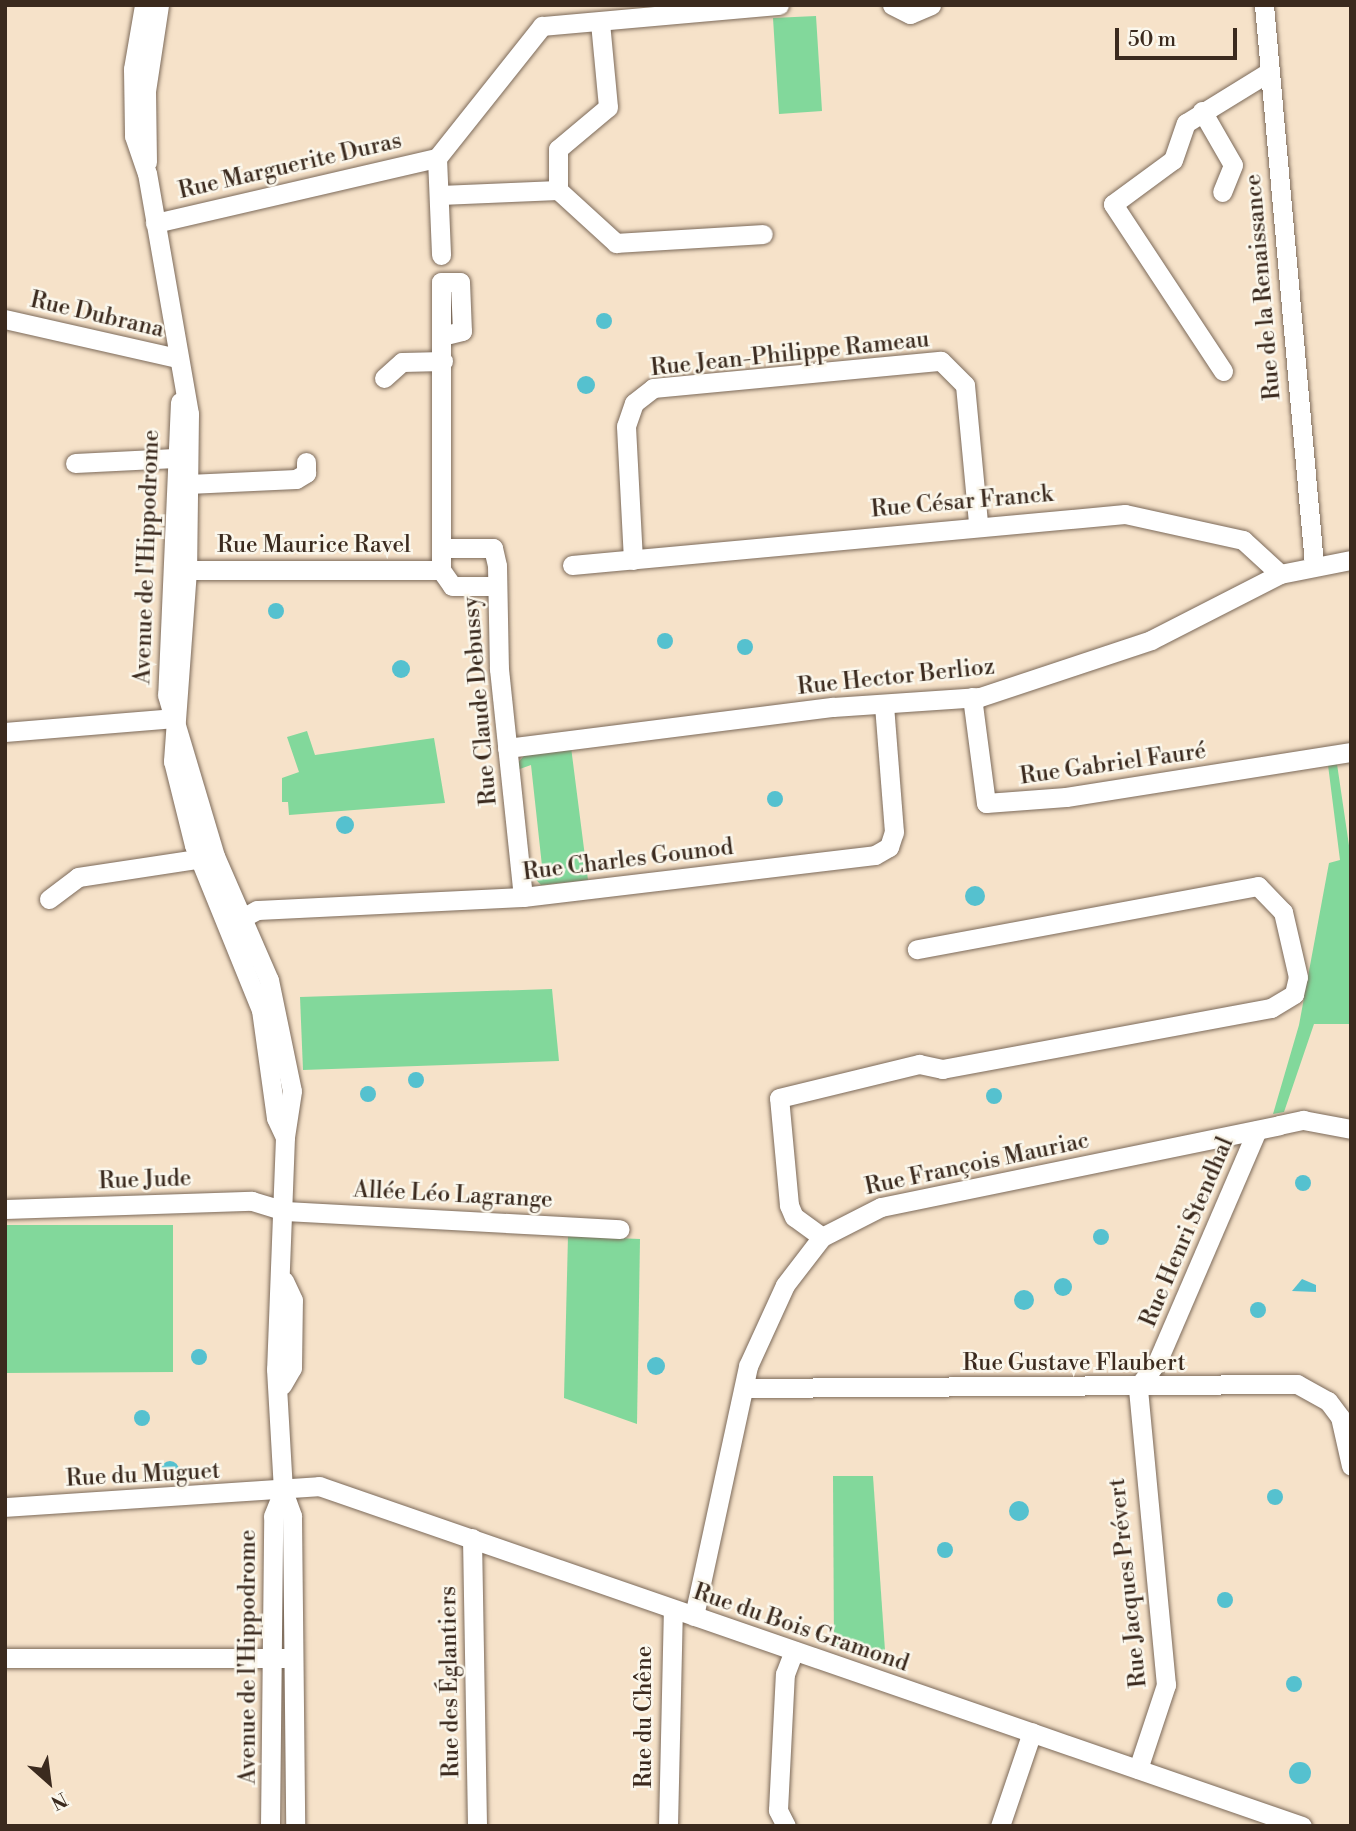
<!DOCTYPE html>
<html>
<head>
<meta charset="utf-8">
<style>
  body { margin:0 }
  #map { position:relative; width:1356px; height:1831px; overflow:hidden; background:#f6e2c9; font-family:"Libre Bodoni",serif }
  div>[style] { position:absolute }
  .green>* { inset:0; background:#82d89b }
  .water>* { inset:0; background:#55c1cf }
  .round { border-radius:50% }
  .roads { filter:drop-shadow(0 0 2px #7c6a5a) drop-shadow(0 0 2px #7c6a5a) }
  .minor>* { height:19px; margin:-9.5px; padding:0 9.5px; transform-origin:9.5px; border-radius:9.5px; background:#fff }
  span { translate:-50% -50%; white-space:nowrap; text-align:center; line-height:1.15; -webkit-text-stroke:5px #fbf7ec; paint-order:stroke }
  .street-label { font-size:23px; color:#3b2a1e }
  .frame { position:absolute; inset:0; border:7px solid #3b2a1e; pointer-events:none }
  .north { position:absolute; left:14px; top:1747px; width:70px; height:70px; -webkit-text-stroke:5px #fbf7ec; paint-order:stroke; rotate:152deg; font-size:19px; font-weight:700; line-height:28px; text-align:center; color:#3b2a1e }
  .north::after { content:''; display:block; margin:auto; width:24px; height:32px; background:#3b2a1e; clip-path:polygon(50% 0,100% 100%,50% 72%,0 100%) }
  .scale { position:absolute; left:1115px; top:28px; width:122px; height:32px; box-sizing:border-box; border:4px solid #3b2a1e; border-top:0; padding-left:9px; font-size:21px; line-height:24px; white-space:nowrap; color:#3b2a1e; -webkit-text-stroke:5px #fbf7ec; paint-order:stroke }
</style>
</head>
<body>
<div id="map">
  <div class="green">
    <div style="clip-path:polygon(816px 16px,822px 111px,779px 114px,773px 18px)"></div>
    <div style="clip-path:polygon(307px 731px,315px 755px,434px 738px,445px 803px,289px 815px,288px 802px,282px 802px,282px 778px,299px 772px,287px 737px)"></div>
    <div style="clip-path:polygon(571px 747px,588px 880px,541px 885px,528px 871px,542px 866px,531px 765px,517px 770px,517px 764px,528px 751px)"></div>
    <div style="clip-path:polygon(1337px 764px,1351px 859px,1351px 1024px,1314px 1024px,1284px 1112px,1273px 1114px,1299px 1025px,1329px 863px,1340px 860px,1328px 765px)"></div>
    <div style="clip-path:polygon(552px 989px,559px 1061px,303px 1070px,300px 997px)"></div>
    <div style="clip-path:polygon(5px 1225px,173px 1225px,173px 1372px,5px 1373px)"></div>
    <div style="clip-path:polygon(568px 1236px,640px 1239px,637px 1424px,564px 1398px)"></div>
    <div style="clip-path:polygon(833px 1476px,873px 1476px,886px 1665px,834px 1648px)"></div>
  </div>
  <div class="water">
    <div class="round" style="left:596px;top:313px;width:16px;height:16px"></div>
    <div class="round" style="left:577px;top:376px;width:18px;height:18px"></div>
    <div class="round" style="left:268px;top:603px;width:16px;height:16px"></div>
    <div class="round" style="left:657px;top:633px;width:16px;height:16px"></div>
    <div class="round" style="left:737px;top:639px;width:16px;height:16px"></div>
    <div class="round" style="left:392px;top:660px;width:18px;height:18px"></div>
    <div class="round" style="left:767px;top:791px;width:16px;height:16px"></div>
    <div class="round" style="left:336px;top:816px;width:18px;height:18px"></div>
    <div class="round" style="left:965px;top:886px;width:20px;height:20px"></div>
    <div class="round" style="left:408px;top:1072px;width:16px;height:16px"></div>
    <div class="round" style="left:360px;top:1086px;width:16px;height:16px"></div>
    <div class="round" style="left:986px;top:1088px;width:16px;height:16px"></div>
    <div class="round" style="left:1295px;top:1175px;width:16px;height:16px"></div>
    <div class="round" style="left:1093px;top:1229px;width:16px;height:16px"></div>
    <div class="round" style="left:1054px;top:1278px;width:18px;height:18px"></div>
    <div style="clip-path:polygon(1302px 1279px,1316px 1285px,1316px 1292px,1292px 1291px)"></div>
    <div class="round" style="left:1014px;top:1290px;width:20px;height:20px"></div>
    <div class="round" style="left:1250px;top:1302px;width:16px;height:16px"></div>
    <div class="round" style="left:191px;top:1349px;width:16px;height:16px"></div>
    <div class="round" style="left:647px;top:1357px;width:18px;height:18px"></div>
    <div class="round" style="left:134px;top:1410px;width:16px;height:16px"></div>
    <div class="round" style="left:161px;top:1461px;width:18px;height:18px"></div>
    <div class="round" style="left:1267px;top:1489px;width:16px;height:16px"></div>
    <div class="round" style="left:1009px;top:1501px;width:20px;height:20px"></div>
    <div class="round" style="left:937px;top:1542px;width:16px;height:16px"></div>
    <div class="round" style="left:1217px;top:1592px;width:16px;height:16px"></div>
    <div class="round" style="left:1286px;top:1676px;width:16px;height:16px"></div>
    <div class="round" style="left:1289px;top:1762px;width:22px;height:22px"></div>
  </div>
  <div class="roads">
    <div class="minor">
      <div style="left:144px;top:5px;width:65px;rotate:99.8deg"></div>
      <div style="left:133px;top:69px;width:67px;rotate:89.1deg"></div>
      <div style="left:134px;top:136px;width:39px;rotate:71deg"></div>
      <div style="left:147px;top:173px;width:245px;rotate:80.1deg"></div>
      <div style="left:189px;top:414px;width:156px;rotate:90.7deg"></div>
      <div style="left:187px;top:570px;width:192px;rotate:94.2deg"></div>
      <div style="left:173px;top:761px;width:87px;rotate:76deg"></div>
      <div style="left:194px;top:845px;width:178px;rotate:67.9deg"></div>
      <div style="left:261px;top:1010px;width:109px;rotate:82.1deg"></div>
      <div style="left:276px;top:1118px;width:21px;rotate:65deg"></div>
      <div style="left:285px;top:1137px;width:232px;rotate:92.2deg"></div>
      <div style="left:276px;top:1369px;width:122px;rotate:86.7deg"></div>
      <div style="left:283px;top:1491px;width:27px;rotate:70deg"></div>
      <div style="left:292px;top:1516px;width:310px;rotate:89.4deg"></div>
      <div style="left:892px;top:5px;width:20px;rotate:27deg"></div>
      <div style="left:910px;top:14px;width:23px;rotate:-23deg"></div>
      <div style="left:1264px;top:5px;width:561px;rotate:84.89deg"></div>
      <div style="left:1202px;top:111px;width:62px;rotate:60.1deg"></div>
      <div style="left:1233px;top:165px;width:29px;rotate:112deg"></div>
      <div style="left:437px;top:158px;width:169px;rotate:-51.5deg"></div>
      <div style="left:542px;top:26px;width:238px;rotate:-5.1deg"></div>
      <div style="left:437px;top:158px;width:97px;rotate:87.6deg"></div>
      <div style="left:147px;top:162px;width:71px;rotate:-90.8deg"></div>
      <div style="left:146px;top:91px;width:87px;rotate:-81.4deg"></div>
      <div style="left:558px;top:190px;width:41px;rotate:-90deg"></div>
      <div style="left:558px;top:149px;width:65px;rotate:-40deg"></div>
      <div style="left:608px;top:107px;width:85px;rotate:-95.4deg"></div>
      <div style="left:440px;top:195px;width:118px;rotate:-2.4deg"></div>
      <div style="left:558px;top:190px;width:79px;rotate:42.4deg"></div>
      <div style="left:616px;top:243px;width:147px;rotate:-3.5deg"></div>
      <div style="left:155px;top:223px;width:289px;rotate:-13deg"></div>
      <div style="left:5px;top:319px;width:176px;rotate:12.8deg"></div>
      <div style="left:1223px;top:371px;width:200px;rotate:-123.4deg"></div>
      <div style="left:1113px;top:204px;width:74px;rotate:-36.3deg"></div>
      <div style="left:1173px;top:160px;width:39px;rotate:-71deg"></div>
      <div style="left:1186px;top:123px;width:97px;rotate:-31.6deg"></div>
      <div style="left:384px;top:378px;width:24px;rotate:-42deg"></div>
      <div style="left:402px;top:362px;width:41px;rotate:-1.4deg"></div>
      <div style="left:180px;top:402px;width:293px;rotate:92.5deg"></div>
      <div style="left:167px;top:695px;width:168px;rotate:73.4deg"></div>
      <div style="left:215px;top:856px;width:135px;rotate:66.5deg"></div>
      <div style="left:269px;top:980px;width:113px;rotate:78.3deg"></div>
      <div style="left:292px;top:1091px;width:47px;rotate:98.7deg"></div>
      <div style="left:75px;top:463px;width:100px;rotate:-2.9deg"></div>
      <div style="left:188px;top:484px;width:108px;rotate:-2.7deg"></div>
      <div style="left:296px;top:479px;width:12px;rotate:-31deg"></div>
      <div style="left:306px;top:473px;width:11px;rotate:-90deg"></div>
      <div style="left:446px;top:548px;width:47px"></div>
      <div style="left:493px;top:548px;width:18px;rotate:77deg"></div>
      <div style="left:497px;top:566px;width:103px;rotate:88.9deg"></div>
      <div style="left:499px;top:669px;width:229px;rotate:84deg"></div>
      <div style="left:633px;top:560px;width:134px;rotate:-93deg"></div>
      <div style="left:626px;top:426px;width:24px;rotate:-71deg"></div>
      <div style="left:634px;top:403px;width:24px;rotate:-38deg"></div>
      <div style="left:653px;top:388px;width:289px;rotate:-5.4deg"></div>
      <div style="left:941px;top:361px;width:34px;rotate:45deg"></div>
      <div style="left:965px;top:385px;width:139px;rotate:84.6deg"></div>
      <div style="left:572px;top:565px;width:555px;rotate:-5.27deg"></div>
      <div style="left:1125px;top:514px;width:121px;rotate:12.4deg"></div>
      <div style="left:1243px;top:540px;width:50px;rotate:42.6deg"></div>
      <div style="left:187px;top:570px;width:254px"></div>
      <div style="left:441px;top:570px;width:288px;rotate:-90deg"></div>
      <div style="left:441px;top:282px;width:19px"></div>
      <div style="left:460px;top:282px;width:49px;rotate:87.7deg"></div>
      <div style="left:462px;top:331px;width:21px;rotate:166deg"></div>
      <div style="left:441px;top:570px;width:19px;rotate:55deg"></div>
      <div style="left:452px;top:586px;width:43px"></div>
      <div style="left:972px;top:697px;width:107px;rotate:82.5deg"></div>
      <div style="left:986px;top:803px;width:80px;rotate:-4.3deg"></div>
      <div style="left:1066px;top:797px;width:289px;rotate:-9deg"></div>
      <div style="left:5px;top:732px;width:170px;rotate:-4.7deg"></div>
      <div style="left:507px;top:748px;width:329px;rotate:-7.2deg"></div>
      <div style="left:833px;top:707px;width:147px;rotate:-3.9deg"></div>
      <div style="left:980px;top:697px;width:180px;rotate:-18.4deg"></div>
      <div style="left:1151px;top:640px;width:145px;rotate:-27.1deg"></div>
      <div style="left:1280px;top:574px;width:72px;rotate:-11.2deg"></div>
      <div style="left:49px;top:899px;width:36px;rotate:-37deg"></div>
      <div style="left:78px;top:877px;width:134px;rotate:-8.6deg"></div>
      <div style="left:229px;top:925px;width:32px;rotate:-28deg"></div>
      <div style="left:257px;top:910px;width:266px;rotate:-2.8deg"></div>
      <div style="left:523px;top:897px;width:354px;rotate:-6.8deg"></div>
      <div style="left:875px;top:855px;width:16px;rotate:-30deg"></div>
      <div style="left:889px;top:847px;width:16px;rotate:-72deg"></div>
      <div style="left:894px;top:832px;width:128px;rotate:-94.5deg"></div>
      <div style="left:5px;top:1209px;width:247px;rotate:-1.9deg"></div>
      <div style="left:252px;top:1201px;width:34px;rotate:17deg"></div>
      <div style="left:285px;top:1211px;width:335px;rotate:3.1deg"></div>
      <div style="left:822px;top:1237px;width:34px;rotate:-144deg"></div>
      <div style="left:794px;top:1217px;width:13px;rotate:-113deg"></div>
      <div style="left:789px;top:1205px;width:107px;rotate:-95.3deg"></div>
      <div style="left:779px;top:1098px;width:144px;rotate:-13.7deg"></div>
      <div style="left:919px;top:1064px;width:24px;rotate:12deg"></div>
      <div style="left:942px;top:1069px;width:335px;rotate:-10.5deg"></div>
      <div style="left:1271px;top:1008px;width:27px;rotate:-31deg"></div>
      <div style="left:1294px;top:994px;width:17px;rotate:-77deg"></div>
      <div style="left:1298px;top:977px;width:67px;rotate:-103deg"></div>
      <div style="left:1283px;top:912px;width:36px;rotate:-134deg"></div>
      <div style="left:1258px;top:886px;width:347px;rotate:169.5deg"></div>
      <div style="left:282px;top:1385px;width:20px;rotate:-60deg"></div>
      <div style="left:292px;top:1368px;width:68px;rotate:-89.2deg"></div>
      <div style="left:293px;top:1300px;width:21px;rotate:-115deg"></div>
      <div style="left:745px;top:1388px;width:552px;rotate:-0.42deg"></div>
      <div style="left:1297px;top:1384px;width:35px;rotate:29deg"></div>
      <div style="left:1328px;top:1401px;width:20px;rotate:53deg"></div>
      <div style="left:1340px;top:1417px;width:50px;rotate:77.3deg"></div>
      <div style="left:5px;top:1507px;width:315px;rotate:-3.8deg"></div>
      <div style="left:319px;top:1486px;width:1040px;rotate:19.08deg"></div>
      <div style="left:472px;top:1538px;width:288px;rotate:89deg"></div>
      <div style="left:694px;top:1616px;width:256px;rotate:-77.8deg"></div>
      <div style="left:748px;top:1366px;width:89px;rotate:-65.4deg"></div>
      <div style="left:785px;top:1285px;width:61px;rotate:-52.4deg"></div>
      <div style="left:822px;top:1237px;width:66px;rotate:-27deg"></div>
      <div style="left:881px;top:1207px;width:406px;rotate:-11.6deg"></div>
      <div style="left:1279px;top:1125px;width:25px;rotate:-12deg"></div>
      <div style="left:1303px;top:1120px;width:49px;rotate:10.6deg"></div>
      <div style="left:5px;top:1658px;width:279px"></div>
      <div style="left:1138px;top:1769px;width:89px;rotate:-71.6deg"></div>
      <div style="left:1166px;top:1685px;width:299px;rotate:-95.4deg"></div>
      <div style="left:1138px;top:1387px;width:34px;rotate:-53deg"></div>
      <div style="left:1158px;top:1360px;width:250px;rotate:-66.7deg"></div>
      <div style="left:270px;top:1826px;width:310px;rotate:-89.4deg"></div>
      <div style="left:273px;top:1516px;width:27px;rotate:-68deg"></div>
      <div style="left:668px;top:1826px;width:216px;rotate:-88.7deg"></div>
      <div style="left:786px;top:1826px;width:18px;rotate:-117deg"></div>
      <div style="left:778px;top:1810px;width:136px;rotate:-87.1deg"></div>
      <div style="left:785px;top:1674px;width:25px;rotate:-69deg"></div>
      <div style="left:1000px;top:1826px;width:99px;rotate:-71.2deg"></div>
    </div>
  </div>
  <div class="street-label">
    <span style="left:290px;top:166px;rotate:-13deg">Rue Marguerite Duras</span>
    <span style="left:1263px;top:287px;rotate:-95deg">Rue de la Renaissance</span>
    <span style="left:97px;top:315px;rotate:13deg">Rue Dubrana</span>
    <span style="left:790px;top:354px;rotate:-6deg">Rue Jean-Philippe Rameau</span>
    <span style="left:962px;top:502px;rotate:-5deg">Rue César Franck</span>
    <span style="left:314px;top:545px">Rue Maurice Ravel</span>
    <span style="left:147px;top:557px;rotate:-88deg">Avenue de l'Hippodrome</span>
    <span style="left:896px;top:677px;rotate:-6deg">Rue Hector Berlioz</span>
    <span style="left:480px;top:701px;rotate:-95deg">Rue Claude Debussy</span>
    <span style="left:1113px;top:764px;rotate:-8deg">Rue Gabriel Fauré</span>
    <span style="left:628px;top:860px;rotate:-7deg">Rue Charles Gounod</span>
    <span style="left:977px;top:1164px;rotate:-12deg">Rue François Mauriac</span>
    <span style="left:145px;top:1180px;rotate:-2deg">Rue Jude</span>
    <span style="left:453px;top:1195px;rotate:3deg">Allée Léo Lagrange</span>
    <span style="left:1187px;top:1232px;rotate:-67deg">Rue Henri Stendhal</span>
    <span style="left:1074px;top:1363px">Rue Gustave Flaubert</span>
    <span style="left:143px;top:1475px;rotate:-3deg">Rue du Muguet</span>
    <span style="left:1128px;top:1583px;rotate:-96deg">Rue Jacques Prévert</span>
    <span style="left:801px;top:1628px;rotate:19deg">Rue du Bois Gramond</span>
    <span style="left:248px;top:1657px;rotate:-90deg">Avenue de l'Hippodrome</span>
    <span style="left:450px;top:1682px;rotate:-91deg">Rue des Églantiers</span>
    <span style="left:644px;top:1717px;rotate:-90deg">Rue du Chêne</span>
  </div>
  <div class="frame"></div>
  <div class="north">N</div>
  <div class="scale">50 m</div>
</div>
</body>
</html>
